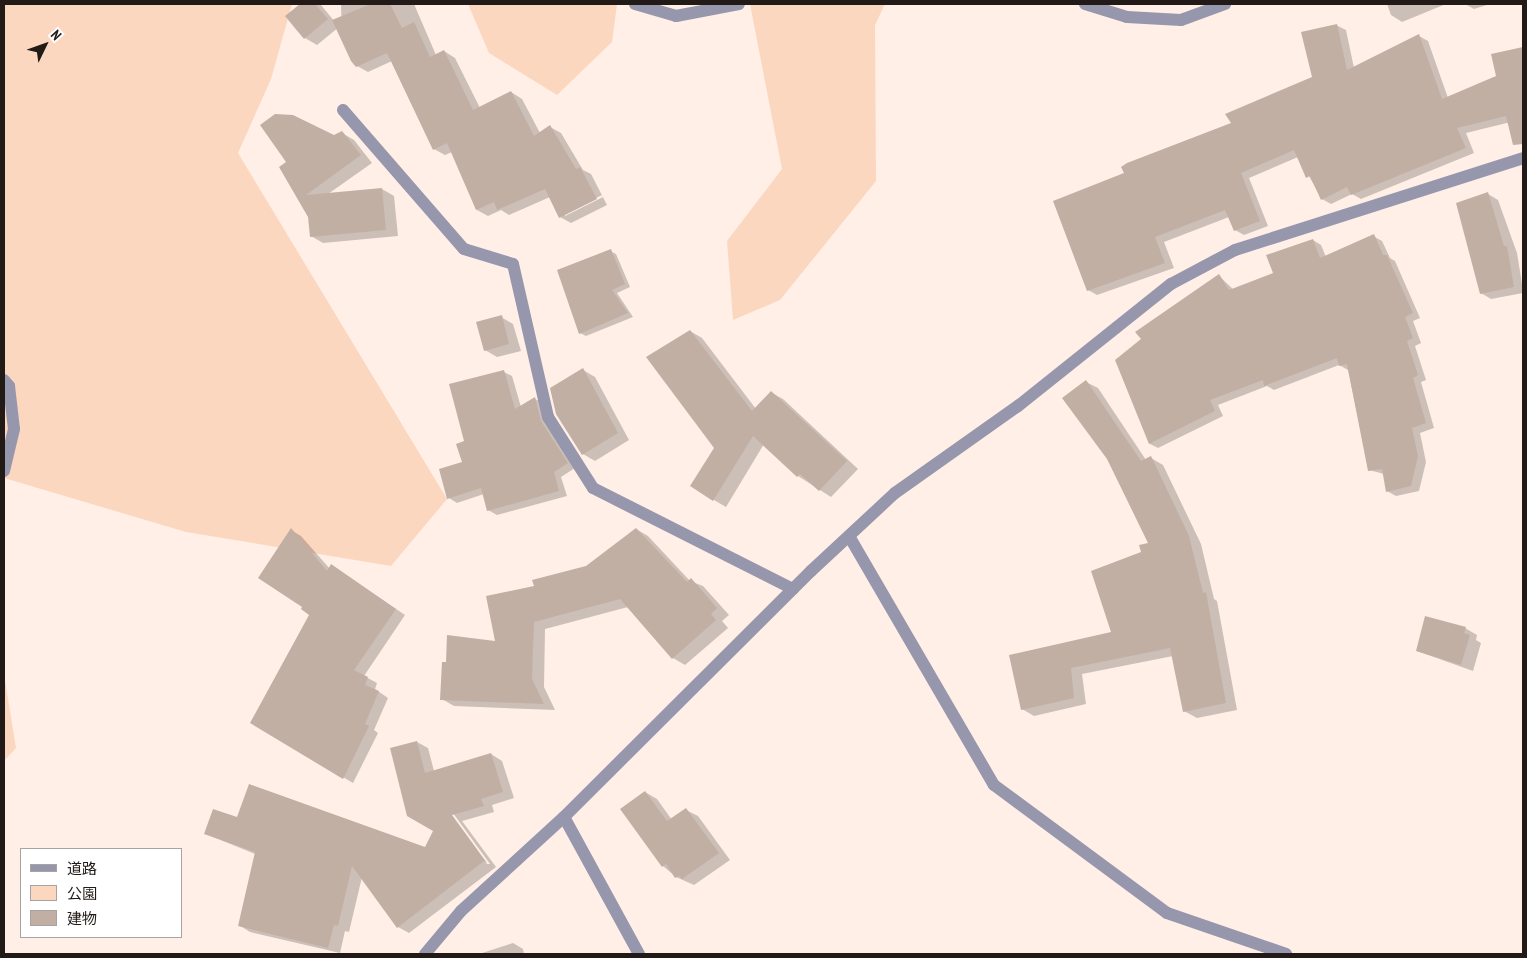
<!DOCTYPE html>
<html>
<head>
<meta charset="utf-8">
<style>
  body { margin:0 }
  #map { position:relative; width:1527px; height:958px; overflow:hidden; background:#ffefe6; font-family:"PT Sans Narrow","Noto Sans JP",sans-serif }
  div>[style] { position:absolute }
  .green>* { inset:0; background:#fcd7c0 }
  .shadow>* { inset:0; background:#0003 }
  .building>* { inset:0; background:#c1afa4 }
  .minor>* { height:12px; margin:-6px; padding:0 6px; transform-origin:6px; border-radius:6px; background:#9697ad }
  span { translate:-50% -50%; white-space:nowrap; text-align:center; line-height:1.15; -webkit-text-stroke:4px #fff; paint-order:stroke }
  .frame { position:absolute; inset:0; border:5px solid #211a16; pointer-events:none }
  .legend { position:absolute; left:20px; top:848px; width:162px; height:90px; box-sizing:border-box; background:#fff; border:1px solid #a6a3a2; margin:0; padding:6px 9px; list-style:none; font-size:15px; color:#211a16 }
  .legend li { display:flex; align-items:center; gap:10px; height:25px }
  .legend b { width:25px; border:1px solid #a6a3a2 }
  .north { position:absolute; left:20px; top:20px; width:50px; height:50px; -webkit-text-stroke:4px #fff; paint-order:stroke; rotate:48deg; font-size:14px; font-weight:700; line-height:20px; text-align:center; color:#211a16 }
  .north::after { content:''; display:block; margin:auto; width:18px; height:22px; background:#211a16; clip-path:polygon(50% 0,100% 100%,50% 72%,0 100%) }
</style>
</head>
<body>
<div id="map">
  <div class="green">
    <div style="clip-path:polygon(4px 4px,292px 4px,271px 79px,238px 153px,447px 499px,391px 566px,186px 532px,4px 478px)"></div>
    <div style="clip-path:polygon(468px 4px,617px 4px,612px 42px,557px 95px,489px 53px)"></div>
    <div style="clip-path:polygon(750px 4px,885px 4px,875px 25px,876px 181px,780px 300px,733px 320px,727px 241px,782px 169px)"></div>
    <div style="clip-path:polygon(4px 674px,16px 748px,4px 761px)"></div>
  </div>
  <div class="shadow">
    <div style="clip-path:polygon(302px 4px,321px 5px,339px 27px,317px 45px,305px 38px,287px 16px)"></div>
    <div style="clip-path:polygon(evenodd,341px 4px,414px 4px,436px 55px,444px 51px,455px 58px,480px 108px,511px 92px,522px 99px,540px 133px,550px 127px,561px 133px,583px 170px,591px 174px,607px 205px,571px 223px,560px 217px,550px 197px,509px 215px,501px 210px,488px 216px,477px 210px,452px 152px,445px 155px,434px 149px,392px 61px,368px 72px,357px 66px,342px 38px,341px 4px,602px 195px,603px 197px,565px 216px,565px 214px,602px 195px)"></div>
    <div style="clip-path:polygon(1387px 4px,1446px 4px,1402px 22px,1391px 15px)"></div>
    <div style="clip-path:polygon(1465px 4px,1490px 4px,1474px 9px)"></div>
    <div style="clip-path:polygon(1336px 25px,1346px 30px,1354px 68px,1419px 36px,1428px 41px,1448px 98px,1498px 77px,1492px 55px,1523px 48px,1523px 119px,1466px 133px,1474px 153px,1361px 199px,1352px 194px,1331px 204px,1322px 199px,1298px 157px,1249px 178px,1268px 226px,1244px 235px,1235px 230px,1229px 217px,1164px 242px,1174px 268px,1097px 295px,1088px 290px,1125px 174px,1233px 123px,1313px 78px)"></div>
    <div style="clip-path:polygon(342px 133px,354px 140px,372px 163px,328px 194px,382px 189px,394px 196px,398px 236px,323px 243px,311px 236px,309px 217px,281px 168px)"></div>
    <div style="clip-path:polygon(1488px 194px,1498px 200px,1517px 253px,1523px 290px,1523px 293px,1491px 299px,1481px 293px)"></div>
    <div style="clip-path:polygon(1373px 236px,1382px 241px,1390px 258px,1395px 261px,1420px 318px,1413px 321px,1421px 343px,1415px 346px,1426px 380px,1421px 382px,1434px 428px,1420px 433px,1426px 462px,1419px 491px,1396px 496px,1387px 491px,1384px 474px,1369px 470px,1348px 370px,1339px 365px,1274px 390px,1267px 386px,1218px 405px,1223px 416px,1158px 448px,1150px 444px,1116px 360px,1219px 276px,1234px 290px,1275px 274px,1313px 240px,1321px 245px,1326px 257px)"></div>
    <div style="clip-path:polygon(610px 251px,616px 254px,630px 287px,617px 293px,633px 317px,586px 336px,580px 333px)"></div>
    <div style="clip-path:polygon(501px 317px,513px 324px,521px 351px,497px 357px,485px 350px)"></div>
    <div style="clip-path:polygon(690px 331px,702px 338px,756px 409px,772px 393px,783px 399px,858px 469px,831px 497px,798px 476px,764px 444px,726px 507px,714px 500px,715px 448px)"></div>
    <div style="clip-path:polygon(583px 370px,595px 377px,629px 440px,595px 461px,583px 454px)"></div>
    <div style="clip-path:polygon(504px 372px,512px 376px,521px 407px,535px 399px,543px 403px,575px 468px,561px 477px,567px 496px,497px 515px,488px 510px,484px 494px,457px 503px,449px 498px,463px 462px,465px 442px)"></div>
    <div style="clip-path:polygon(1086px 382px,1098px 388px,1146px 460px,1151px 458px,1163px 465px,1201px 544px,1214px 599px,1217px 601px,1237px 710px,1197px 718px,1184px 711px,1173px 656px,1082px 674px,1086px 704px,1034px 716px,1022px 709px,1112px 633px,1142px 553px,1149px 544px)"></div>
    <div style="clip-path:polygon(636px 529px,648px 536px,690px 581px,703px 586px,729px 615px,722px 621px,728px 628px,685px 665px,673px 658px,628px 607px,545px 629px,544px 687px,555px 710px,454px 706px,442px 699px,496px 642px,535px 587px,587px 567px)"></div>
    <div style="clip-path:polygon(291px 530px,301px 536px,330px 569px,341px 572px,405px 615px,364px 676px,377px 683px,375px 689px,388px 698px,374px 730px,378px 733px,353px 783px,251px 723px,311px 615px)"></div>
    <div style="clip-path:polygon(1465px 628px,1477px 635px,1476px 640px,1481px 643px,1473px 671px,1417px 651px)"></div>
    <div style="clip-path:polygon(evenodd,417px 742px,428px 748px,434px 771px,491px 754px,502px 761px,514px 798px,492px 805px,494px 812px,462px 821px,496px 867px,409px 933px,398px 927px,362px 877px,349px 932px,345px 931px,340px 953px,250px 932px,239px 925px,255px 854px,206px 834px,237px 819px,426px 849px,435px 831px,417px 742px,450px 809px,490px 864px,487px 864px,448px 811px,450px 809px)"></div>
    <div style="clip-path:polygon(645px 792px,657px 799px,672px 820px,686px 810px,698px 816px,730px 860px,694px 885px,676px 877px,663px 866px)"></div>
    <div style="clip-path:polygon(513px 943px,523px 949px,524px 954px,479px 954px)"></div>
  </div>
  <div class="building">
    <div style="clip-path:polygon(300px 4px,315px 4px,328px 19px,304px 39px,285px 16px)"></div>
    <div style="clip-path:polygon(371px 4px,390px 4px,402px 28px,414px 22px,430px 57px,444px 50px,473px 110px,511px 91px,534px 136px,550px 125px,576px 169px,580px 167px,597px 199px,559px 218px,545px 189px,497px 210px,494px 202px,476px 210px,447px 143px,433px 150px,387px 53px,356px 67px,351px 61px,332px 20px)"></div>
    <div style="clip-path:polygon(1337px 24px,1347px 70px,1419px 34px,1442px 99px,1496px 76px,1491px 54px,1523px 47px,1523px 144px,1513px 145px,1506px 116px,1457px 128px,1466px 148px,1351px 195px,1347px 187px,1321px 200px,1310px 176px,1306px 178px,1294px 150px,1241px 173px,1260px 221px,1234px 231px,1225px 210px,1155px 237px,1165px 263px,1087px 291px,1053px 201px,1124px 173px,1121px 167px,1127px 163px,1231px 123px,1225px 114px,1312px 77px,1301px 32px)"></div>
    <div style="clip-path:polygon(275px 114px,293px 115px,334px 135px,342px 131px,361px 155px,306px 195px,382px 188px,386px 230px,310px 237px,308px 217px,279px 167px,286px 162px,260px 125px)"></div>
    <div style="clip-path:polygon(1488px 192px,1504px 246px,1507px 246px,1514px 287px,1480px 294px,1456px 203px)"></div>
    <div style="clip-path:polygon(1374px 234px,1383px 255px,1387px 255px,1413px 313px,1405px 317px,1413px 338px,1407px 341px,1418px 375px,1413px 378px,1426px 423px,1412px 428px,1418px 456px,1411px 486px,1386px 492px,1382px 469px,1368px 471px,1347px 364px,1339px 366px,1337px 358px,1264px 386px,1263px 380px,1210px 400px,1215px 411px,1149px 444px,1115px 360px,1141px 339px,1135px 332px,1219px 274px,1229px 290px,1273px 273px,1266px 255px,1313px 239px,1320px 258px)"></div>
    <div style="clip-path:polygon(611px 249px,625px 284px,612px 290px,628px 313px,579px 334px,557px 270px)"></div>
    <div style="clip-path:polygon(502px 315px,509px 344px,484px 351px,476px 322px)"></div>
    <div style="clip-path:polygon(690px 330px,752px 411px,771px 391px,847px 461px,819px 491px,800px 474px,797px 477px,753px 436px,713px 501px,690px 486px,714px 448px,646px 357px)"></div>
    <div style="clip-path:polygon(583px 368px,618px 433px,582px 455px,556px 414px,550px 388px)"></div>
    <div style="clip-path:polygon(504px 370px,515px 409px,535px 397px,541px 421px,568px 463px,554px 472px,559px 491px,487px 511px,481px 488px,447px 499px,439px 469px,462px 462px,456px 444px,464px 441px,449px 384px)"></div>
    <div style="clip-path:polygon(1086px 380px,1141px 461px,1151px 456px,1189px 536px,1203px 593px,1206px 592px,1226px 703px,1183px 712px,1170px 648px,1071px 668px,1074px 698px,1021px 710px,1009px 655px,1111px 632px,1091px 571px,1141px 552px,1139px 545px,1148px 543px,1107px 459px,1062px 398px)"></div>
    <div style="clip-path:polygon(291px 528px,327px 571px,331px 564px,396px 609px,354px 670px,368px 677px,365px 685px,379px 691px,365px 724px,369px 726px,343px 779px,250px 723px,309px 615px,301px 609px,302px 607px,258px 578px)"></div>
    <div style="clip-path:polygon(636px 528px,687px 582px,691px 578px,717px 608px,711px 614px,716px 620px,672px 659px,620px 599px,534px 622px,532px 679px,544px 704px,440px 700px,442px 662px,446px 662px,447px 635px,495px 641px,486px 596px,534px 586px,532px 580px,586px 566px)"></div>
    <div style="clip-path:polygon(1425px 616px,1466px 627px,1464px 633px,1470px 635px,1461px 665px,1416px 651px)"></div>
    <div style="clip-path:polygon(417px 741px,425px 773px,491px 753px,503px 792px,481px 799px,484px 806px,452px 815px,487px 863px,484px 861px,397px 928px,352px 866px,338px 926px,334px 925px,328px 948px,238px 926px,255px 852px,204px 834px,213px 809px,237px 817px,249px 784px,425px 847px,433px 831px,407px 816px,390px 748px)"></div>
    <div style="clip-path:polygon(645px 791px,667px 821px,686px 808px,719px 853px,682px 879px,679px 876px,675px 878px,666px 864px,662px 867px,620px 809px)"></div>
  </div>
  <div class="minor">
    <div style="left:635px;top:4px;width:43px;rotate:16.3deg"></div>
    <div style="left:676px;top:16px;width:64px;rotate:-10.8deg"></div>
    <div style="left:1085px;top:4px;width:44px;rotate:17.2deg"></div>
    <div style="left:1127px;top:17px;width:54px;rotate:3.2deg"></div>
    <div style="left:1181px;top:20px;width:47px;rotate:-20deg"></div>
    <div style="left:343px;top:110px;width:184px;rotate:49deg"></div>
    <div style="left:464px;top:249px;width:51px;rotate:17deg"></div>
    <div style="left:513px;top:264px;width:157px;rotate:77.1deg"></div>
    <div style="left:548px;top:417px;width:84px;rotate:57.6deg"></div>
    <div style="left:593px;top:488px;width:224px;rotate:26.8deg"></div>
    <div style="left:4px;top:380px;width:8px;rotate:50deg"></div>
    <div style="left:9px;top:386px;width:43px;rotate:83.4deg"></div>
    <div style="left:14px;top:429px;width:43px;rotate:103.4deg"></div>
    <div style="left:849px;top:536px;width:288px;rotate:59.8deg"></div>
    <div style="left:994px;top:785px;width:215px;rotate:36.5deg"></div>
    <div style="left:1167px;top:913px;width:126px;rotate:19deg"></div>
    <div style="left:564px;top:817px;width:156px;rotate:61.3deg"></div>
    <div style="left:425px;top:954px;width:56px;rotate:-50.1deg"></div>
    <div style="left:461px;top:911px;width:139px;rotate:-42.4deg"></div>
    <div style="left:564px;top:817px;width:349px;rotate:-44.9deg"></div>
    <div style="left:811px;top:571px;width:115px;rotate:-42.9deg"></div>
    <div style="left:895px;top:493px;width:151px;rotate:-35.3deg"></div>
    <div style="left:1018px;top:406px;width:196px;rotate:-38.6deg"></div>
    <div style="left:1171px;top:284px;width:72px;rotate:-28deg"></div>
    <div style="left:1235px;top:250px;width:302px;rotate:-17.7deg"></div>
  </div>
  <div class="frame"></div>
  <ul class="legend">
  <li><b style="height:6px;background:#9697ad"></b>道路</li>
  <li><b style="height:14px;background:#fcd7c0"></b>公園</li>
  <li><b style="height:14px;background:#c1afa4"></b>建物</li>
  </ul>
  <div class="north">N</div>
</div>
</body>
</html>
